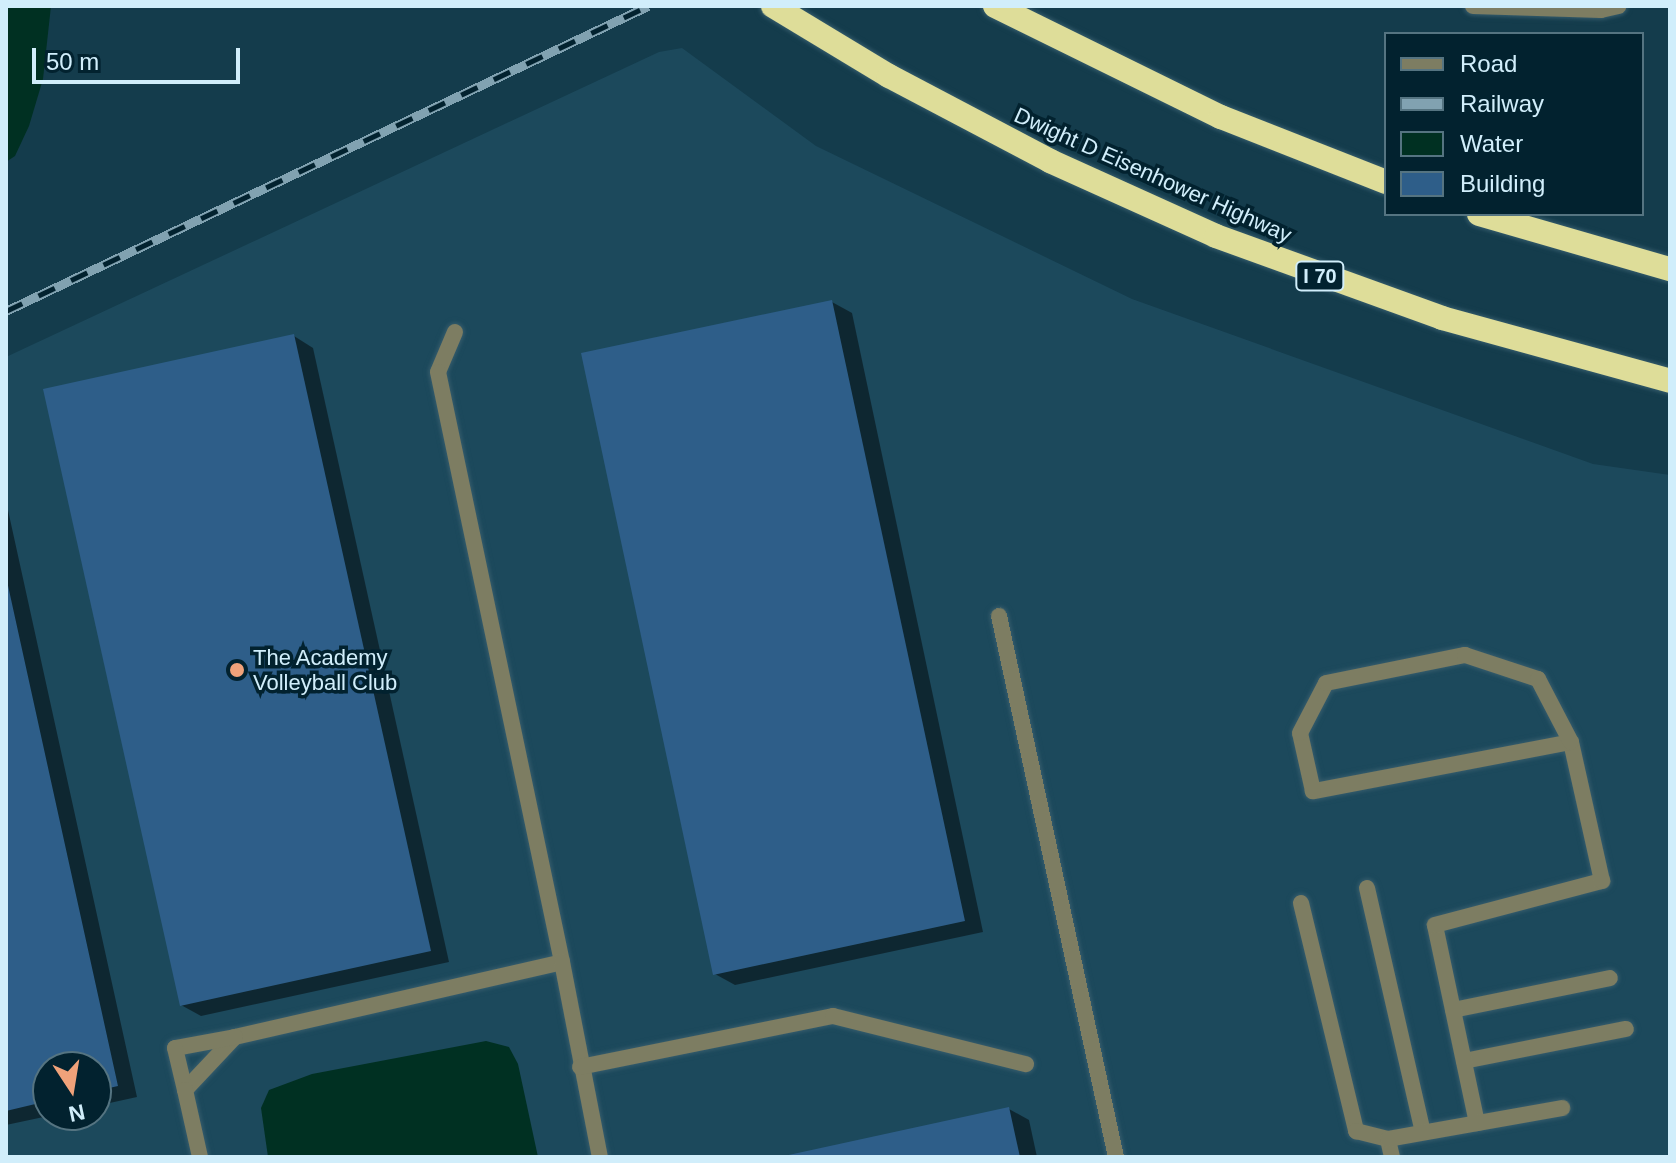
<!DOCTYPE html>
<html>
<head>
<meta charset="utf-8">
<style>
  body { margin:0 }
  #map { position:relative; width:1676px; height:1163px; overflow:hidden; background:#143c4c; font-family:Arial,sans-serif }
  div>[style] { position:absolute }
  .built>* { inset:0; background:#1c495c }
  .water>* { inset:0; background:#003022 }
  .shadow>* { inset:0; background:#0007 }
  .building>* { inset:0; background:#2e5e89 }
  .roads { filter:drop-shadow(0 0 2px #365c6c) drop-shadow(0 0 2px #365c6c) }
  .service>* { height:16px; margin:-8px; padding:0 8px; transform-origin:8px; border-radius:8px; background:#7d7d62 }
  .minor>* { height:16px; margin:-8px; padding:0 8px; transform-origin:8px; border-radius:8px; background:#7d7d62 }
  .motorway>* { height:24px; margin:-12px; padding:0 12px; transform-origin:12px; border-radius:12px; background:#dedd99 }
  .rail>* { height:9px; margin-top:-4.5px; transform-origin:0; background:repeating-linear-gradient(90deg,#02222f 0 18px,#81a2b1 0 36px); box-sizing:border-box; border-block:2px solid #81a2b1 }
  .dots>* { width:22px; height:22px; translate:-50% -50%; box-sizing:border-box; border:4px solid #02222f; border-radius:50% }
  span { translate:-50% -50%; white-space:nowrap; text-align:center; line-height:1.15; -webkit-text-stroke:7px #02222f; paint-order:stroke }
  .shield-label span { padding:2px 6px; background:#02222f; border:2px solid; border-radius:6px; -webkit-text-stroke-width:0 }
  .shield-label { font-size:20px; color:#d1eefb; font-weight:700 }
  .street-label { font-size:22px; color:#d1eefb }
  .poi-label { font-size:22px; color:#d1eefb }
  .left { translate:0 -50%; text-align:left }
  .frame { position:absolute; inset:0; border:8px solid #d1eefb; pointer-events:none }
  .legend { position:absolute; left:1384px; top:32px; width:260px; height:184px; box-sizing:border-box; background:#02222f; border:2px solid #557481; margin:0; padding:10px 14px; list-style:none; font-size:24px; color:#d1eefb }
  .legend li { display:flex; align-items:center; gap:16px; height:40px }
  .legend b { width:40px; border:2px solid #557481 }
  .north { position:absolute; left:32px; top:1051px; width:80px; height:80px; box-sizing:border-box; background:#02222f; border:2px solid #557481; border-radius:50%; rotate:168deg; font-size:22px; font-weight:700; line-height:32px; text-align:center; color:#d1eefb }
  .north::after { content:''; display:block; margin:auto; width:28px; height:36px; background:#f0a27a; clip-path:polygon(50% 0,100% 100%,50% 72%,0 100%) }
  .scale { position:absolute; left:32px; top:48px; width:208px; height:36px; box-sizing:border-box; border:4px solid #d1eefb; border-top:0; padding-left:10px; font-size:24px; line-height:28px; white-space:nowrap; color:#d1eefb; -webkit-text-stroke:6px #02222f; paint-order:stroke }
</style>
</head>
<body>
<div id="map">
  <div class="built">
    <div style="clip-path:polygon(evenodd,682px 48px,816px 146px,1132px 299px,1593px 464px,1670px 475px,1670px 1157px,6px 1157px,6px 357px,659px 52px,682px 48px,48px 1067px,96px 1067px,96px 1115px,48px 1115px,48px 1067px)"></div>
  </div>
  <div class="water">
    <div style="clip-path:polygon(6px 6px,51px 6px,43px 79px,29px 126px,15px 156px,6px 162px)"></div>
    <div style="clip-path:polygon(486px 1041px,509px 1047px,518px 1064px,538px 1157px,268px 1157px,261px 1108px,269px 1090px,312px 1074px)"></div>
  </div>
  <div class="shadow">
    <div style="clip-path:polygon(832px 302px,852px 313px,983px 932px,735px 985px,715px 974px)"></div>
    <div style="clip-path:polygon(294px 336px,313px 348px,449px 962px,201px 1016px,181px 1005px)"></div>
    <div style="clip-path:polygon(6px 501px,137px 1097px,96px 1106px,96px 1067px,48px 1067px,48px 1115px,53px 1115px,6px 1125px)"></div>
    <div style="clip-path:polygon(1009px 1109px,1029px 1120px,1037px 1157px,787px 1157px)"></div>
  </div>
  <div class="building">
    <div style="clip-path:polygon(832px 300px,965px 921px,713px 975px,581px 353px)"></div>
    <div style="clip-path:polygon(294px 334px,431px 951px,180px 1006px,43px 389px)"></div>
    <div style="clip-path:polygon(7px 581px,118px 1086px,96px 1091px,96px 1067px,48px 1067px,48px 1101px,6px 1111px)"></div>
    <div style="clip-path:polygon(1009px 1107px,1020px 1157px,784px 1157px,784px 1156px)"></div>
  </div>
  <div class="roads">
    <div class="service">
      <div style="left:1473px;top:6px;width:128px;rotate:1.8deg"></div>
      <div style="left:455px;top:332px;width:43px;rotate:113deg"></div>
      <div style="left:438px;top:372px;width:603px;rotate:78.13deg"></div>
      <div style="left:999px;top:616px;width:554px;rotate:77.8deg"></div>
      <div style="left:1367px;top:888px;width:250px;rotate:77.1deg"></div>
      <div style="left:1301px;top:903px;width:235px;rotate:76.4deg"></div>
      <div style="left:1356px;top:1131px;width:33px;rotate:14deg"></div>
      <div style="left:1453px;top:1010px;width:160px;rotate:-11.5deg"></div>
      <div style="left:235px;top:1037px;width:335px;rotate:-12.9deg"></div>
      <div style="left:562px;top:962px;width:199px;rotate:79deg"></div>
      <div style="left:1464px;top:1061px;width:165px;rotate:-11.2deg"></div>
      <div style="left:580px;top:1067px;width:258px;rotate:-11.4deg"></div>
      <div style="left:833px;top:1016px;width:199px;rotate:14deg"></div>
      <div style="left:185px;top:1090px;width:73px;rotate:-46.7deg"></div>
      <div style="left:235px;top:1037px;width:61px;rotate:169.6deg"></div>
      <div style="left:175px;top:1048px;width:43px;rotate:76.6deg"></div>
      <div style="left:185px;top:1090px;width:69px;rotate:77.4deg"></div>
      <div style="left:1477px;top:1123px;width:202px;rotate:-102deg"></div>
      <div style="left:1435px;top:925px;width:173px;rotate:-14.8deg"></div>
      <div style="left:1602px;top:881px;width:142px;rotate:-102.6deg"></div>
      <div style="left:1571px;top:742px;width:263px;rotate:169.2deg"></div>
      <div style="left:1313px;top:791px;width:59px;rotate:-102.6deg"></div>
      <div style="left:1300px;top:733px;width:56px;rotate:-62.5deg"></div>
      <div style="left:1326px;top:683px;width:142px;rotate:-11.4deg"></div>
      <div style="left:1465px;top:655px;width:77px;rotate:18.2deg"></div>
      <div style="left:1538px;top:679px;width:71px;rotate:62.4deg"></div>
      <div style="left:1392px;top:1157px;width:18px;rotate:-103deg"></div>
      <div style="left:1388px;top:1139px;width:177px;rotate:-10.1deg"></div>
    </div>
    <div class="minor">
      <div style="left:1601px;top:10px;width:18px;rotate:-13deg"></div>
    </div>
    <div class="motorway">
      <div style="left:773px;top:6px;width:135px;rotate:31.1deg"></div>
      <div style="left:889px;top:76px;width:182px;rotate:27.8deg"></div>
      <div style="left:1050px;top:161px;width:182px;rotate:24.3deg"></div>
      <div style="left:1216px;top:236px;width:240px;rotate:19.9deg"></div>
      <div style="left:1442px;top:318px;width:237px;rotate:15.4deg"></div>
      <div style="left:995px;top:6px;width:252px;rotate:26.2deg"></div>
      <div style="left:1221px;top:117px;width:177px;rotate:21.5deg"></div>
      <div style="left:1479px;top:214px;width:199px;rotate:16.1deg"></div>
    </div>
  </div>
  <div class="rail">
    <div style="left:6px;top:311px;width:711px;rotate:-25.41deg"></div>
  </div>
  <div class="dots">
    <div style="left:237px;top:670px;background:#f0a27a"></div>
  </div>
  <div class="shield-label">
    <span style="left:1320px;top:276px">I 70</span>
  </div>
  <div class="street-label">
    <span style="left:1153px;top:175px;rotate:24deg">Dwight D Eisenhower Highway</span>
  </div>
  <div class="poi-label">
    <span class="left" style="left:253px;top:670px">The Academy<br>Volleyball Club</span>
  </div>
  <div class="frame"></div>
  <ul class="legend">
  <li><b style="height:10px;background:#7d7d62"></b>Road</li>
  <li><b style="height:10px;background:#81a2b1"></b>Railway</li>
  <li><b style="height:22px;background:#003022"></b>Water</li>
  <li><b style="height:22px;background:#2e5e89"></b>Building</li>
  </ul>
  <div class="north">N</div>
  <div class="scale">50 m</div>
</div>
</body>
</html>
